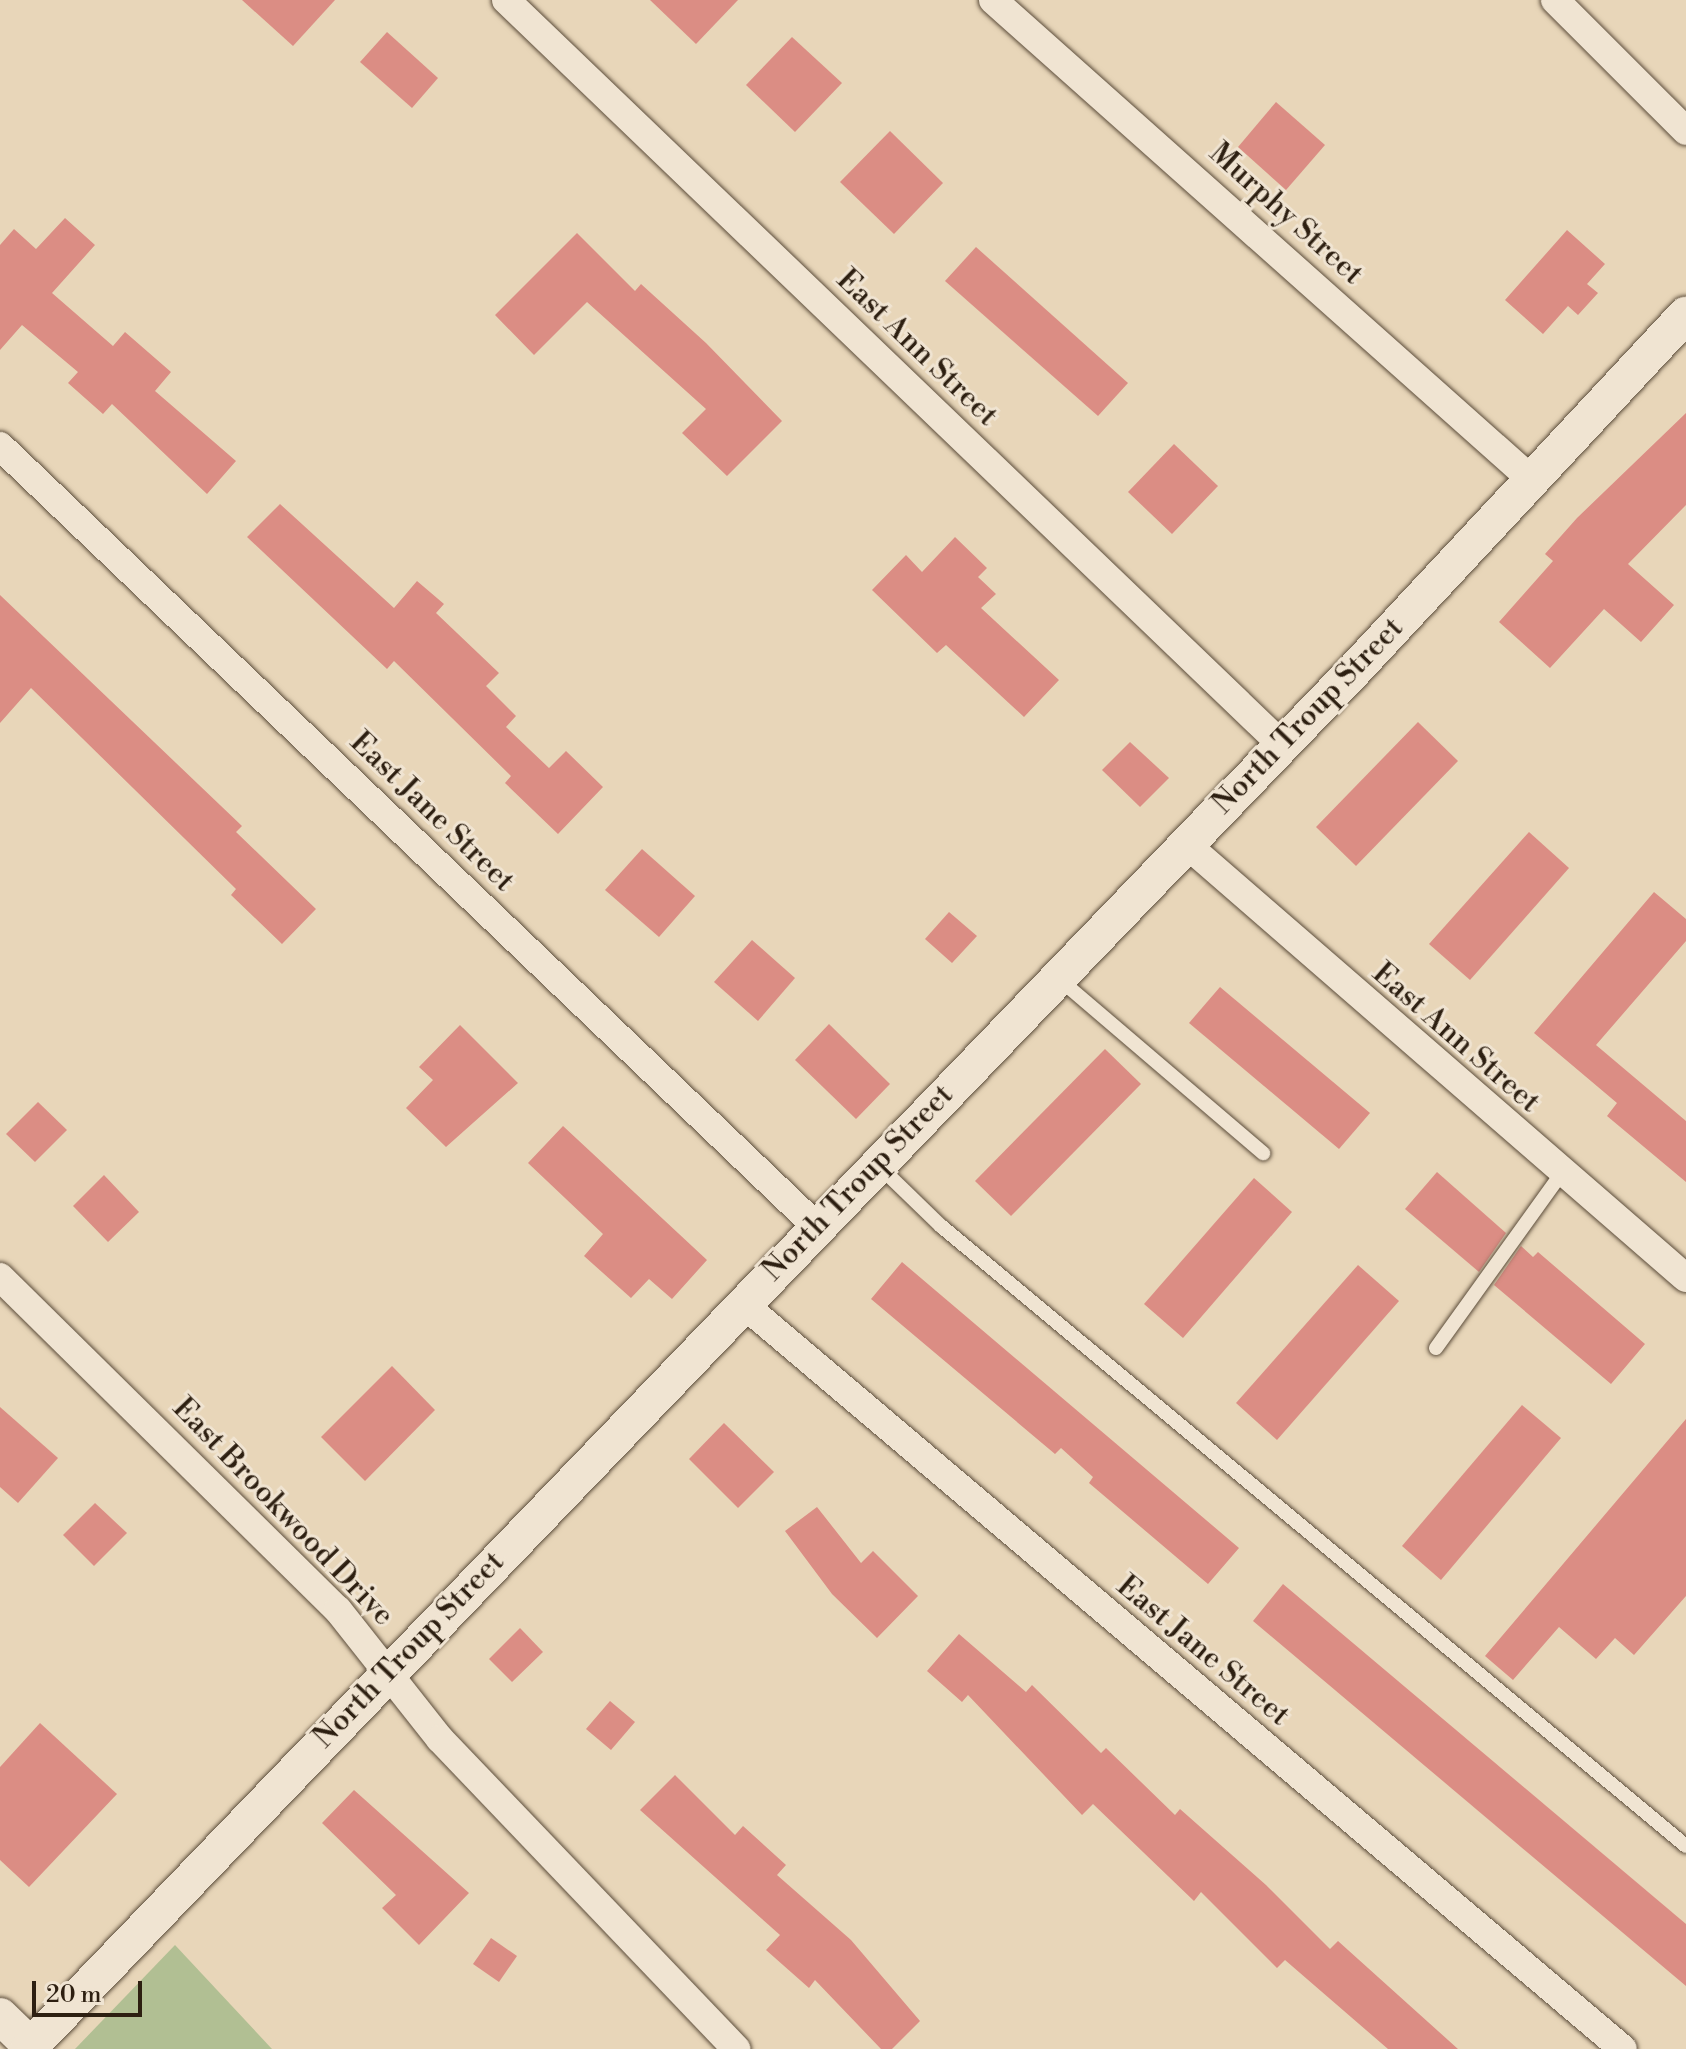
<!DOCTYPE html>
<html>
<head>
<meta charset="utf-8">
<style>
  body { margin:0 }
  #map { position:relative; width:1686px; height:2049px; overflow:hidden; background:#e8d6b9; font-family:"Libre Bodoni",serif }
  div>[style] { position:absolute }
  .green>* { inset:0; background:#b1bf93 }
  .building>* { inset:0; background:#db8d84 }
  .roads { filter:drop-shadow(0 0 2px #5c4d3b) drop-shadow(0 0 2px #5c4d3b) }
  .service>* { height:14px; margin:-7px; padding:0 7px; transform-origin:7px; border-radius:7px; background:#f0e4d2 }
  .minor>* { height:28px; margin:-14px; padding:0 14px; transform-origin:14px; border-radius:14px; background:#f0e4d2 }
  .tertiary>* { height:36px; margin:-18px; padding:0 18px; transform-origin:18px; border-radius:18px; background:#f0e4d2 }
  span { translate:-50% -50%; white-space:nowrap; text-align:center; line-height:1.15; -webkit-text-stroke:6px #f0e4d2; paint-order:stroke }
  .street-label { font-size:30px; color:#2d1f11 }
  .scale { position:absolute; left:32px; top:1981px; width:110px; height:36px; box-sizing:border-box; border:4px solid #2d1f11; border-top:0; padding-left:10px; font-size:24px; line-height:28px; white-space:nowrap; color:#2d1f11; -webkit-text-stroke:6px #f0e4d2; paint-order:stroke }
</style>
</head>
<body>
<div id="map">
  <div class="green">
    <div style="clip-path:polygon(175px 1945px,272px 2049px,75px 2049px)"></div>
  </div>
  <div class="building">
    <div style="clip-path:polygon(242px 0,335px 0,293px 46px)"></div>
    <div style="clip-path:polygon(650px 0,738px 0,696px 44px)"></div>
    <div style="clip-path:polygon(387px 32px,438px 78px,412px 108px,360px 62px)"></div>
    <div style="clip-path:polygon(792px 37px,842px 83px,795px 132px,746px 85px)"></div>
    <div style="clip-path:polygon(1276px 102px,1325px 145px,1286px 190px,1238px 147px)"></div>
    <div style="clip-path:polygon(890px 131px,943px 183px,894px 234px,840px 182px)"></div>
    <div style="clip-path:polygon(65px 218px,95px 245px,52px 293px,113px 346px,125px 332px,171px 372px,155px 391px,236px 461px,207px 494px,112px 404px,103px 414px,68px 383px,78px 372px,22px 325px,0 350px,0 245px,14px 229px,36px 249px)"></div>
    <div style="clip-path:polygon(1567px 230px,1605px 264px,1587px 284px,1598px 293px,1578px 315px,1568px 306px,1543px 334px,1505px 300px)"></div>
    <div style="clip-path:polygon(577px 233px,635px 291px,641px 284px,706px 343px,782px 421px,727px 476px,682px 433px,706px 409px,587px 302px,534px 355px,495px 315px)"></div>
    <div style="clip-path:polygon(976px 247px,1128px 383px,1098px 416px,945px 281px)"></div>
    <div style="clip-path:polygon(1686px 413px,1686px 505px,1628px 564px,1674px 605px,1641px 642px,1604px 609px,1550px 668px,1499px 622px,1553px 561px,1545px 554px,1577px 518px)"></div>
    <div style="clip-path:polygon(1174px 444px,1218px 486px,1172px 534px,1128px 492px)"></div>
    <div style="clip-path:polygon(280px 504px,394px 608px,417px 581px,444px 604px,436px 613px,499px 673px,486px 686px,516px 716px,506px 727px,549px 768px,566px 751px,603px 787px,558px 834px,505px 783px,511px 776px,394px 661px,387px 669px,247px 537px)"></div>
    <div style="clip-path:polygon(955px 537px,987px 568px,978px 577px,996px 594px,981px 608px,1059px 680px,1024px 717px,946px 645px,937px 653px,872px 590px,906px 555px,922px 572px)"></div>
    <div style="clip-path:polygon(0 595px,242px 826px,236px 832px,316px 909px,282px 944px,231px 895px,236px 889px,31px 688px,0 723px)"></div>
    <div style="clip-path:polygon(1418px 722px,1458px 761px,1356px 866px,1316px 827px)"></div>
    <div style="clip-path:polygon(1130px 742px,1169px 778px,1140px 807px,1102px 770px)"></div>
    <div style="clip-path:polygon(1529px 832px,1569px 868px,1470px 980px,1429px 944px)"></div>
    <div style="clip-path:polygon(642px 849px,695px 896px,659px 937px,605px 890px)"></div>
    <div style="clip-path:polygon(1654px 892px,1686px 919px,1686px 941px,1596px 1045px,1686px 1121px,1686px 1182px,1607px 1116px,1617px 1103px,1534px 1033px)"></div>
    <div style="clip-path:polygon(949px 912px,977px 936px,952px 963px,925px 939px)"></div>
    <div style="clip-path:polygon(752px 940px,795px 978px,758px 1021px,714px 982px)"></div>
    <div style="clip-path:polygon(1220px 987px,1370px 1113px,1339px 1149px,1189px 1023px)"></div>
    <div style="clip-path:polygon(829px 1024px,890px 1084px,856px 1119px,795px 1060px)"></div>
    <div style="clip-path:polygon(460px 1025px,518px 1083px,446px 1147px,406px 1108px,433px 1080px,419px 1067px)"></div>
    <div style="clip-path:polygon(1105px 1049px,1141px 1084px,1011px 1216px,975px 1181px)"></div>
    <div style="clip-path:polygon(38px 1102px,67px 1130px,35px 1162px,6px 1134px)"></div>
    <div style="clip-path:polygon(563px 1126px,707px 1260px,672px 1299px,649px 1279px,631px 1298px,584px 1256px,603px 1234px,528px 1163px)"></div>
    <div style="clip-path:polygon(1437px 1172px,1506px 1233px,1479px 1272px,1405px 1209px)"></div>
    <div style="clip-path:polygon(104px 1175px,139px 1212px,108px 1242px,73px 1206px)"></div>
    <div style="clip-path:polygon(1254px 1178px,1292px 1212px,1183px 1338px,1144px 1304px)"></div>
    <div style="clip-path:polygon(1521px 1246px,1533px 1257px,1538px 1252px,1645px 1344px,1611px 1384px,1494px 1285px)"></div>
    <div style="clip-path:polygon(902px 1262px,1239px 1548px,1208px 1584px,1089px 1483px,1093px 1477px,1061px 1448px,1055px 1454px,871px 1299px)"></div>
    <div style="clip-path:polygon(1358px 1265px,1399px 1301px,1277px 1440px,1236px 1403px)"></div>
    <div style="clip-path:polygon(392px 1366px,435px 1410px,365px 1481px,321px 1437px)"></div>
    <div style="clip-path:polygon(1522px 1405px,1561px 1438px,1441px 1580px,1402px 1546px)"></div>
    <div style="clip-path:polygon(0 1407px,58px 1458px,18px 1503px,0 1487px)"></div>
    <div style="clip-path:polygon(1686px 1419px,1686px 1596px,1634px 1655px,1615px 1638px,1596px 1659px,1559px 1627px,1513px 1680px,1485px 1656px)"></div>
    <div style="clip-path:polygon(724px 1423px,774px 1472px,738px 1508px,689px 1459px)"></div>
    <div style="clip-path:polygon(95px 1503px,127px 1533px,94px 1566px,63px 1535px)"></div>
    <div style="clip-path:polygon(817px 1507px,861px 1563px,873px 1551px,918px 1596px,877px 1638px,832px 1594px,785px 1531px)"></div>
    <div style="clip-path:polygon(1283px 1584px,1686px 1924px,1686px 1986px,1253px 1621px)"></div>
    <div style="clip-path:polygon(520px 1628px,543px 1652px,512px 1682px,489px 1659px)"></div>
    <div style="clip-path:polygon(959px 1634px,1026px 1692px,1032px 1685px,1101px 1753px,1106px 1748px,1175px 1815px,1180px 1809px,1266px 1885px,1330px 1949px,1338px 1941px,1458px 2049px,1388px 2049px,1285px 1960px,1277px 1968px,1201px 1892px,1194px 1901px,1093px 1804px,1082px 1815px,968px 1695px,962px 1702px,927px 1671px)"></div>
    <div style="clip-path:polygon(610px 1701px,635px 1722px,611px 1750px,586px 1729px)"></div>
    <div style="clip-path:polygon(40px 1723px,117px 1794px,29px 1887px,0 1860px,0 1767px)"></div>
    <div style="clip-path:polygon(675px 1775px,735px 1835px,743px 1826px,786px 1865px,777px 1875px,851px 1940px,920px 2021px,892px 2049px,881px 2049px,815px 1980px,809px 1988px,766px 1950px,780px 1935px,640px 1810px)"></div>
    <div style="clip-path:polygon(354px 1790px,469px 1893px,419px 1945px,382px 1908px,396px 1895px,322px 1823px)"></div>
    <div style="clip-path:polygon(491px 1938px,517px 1956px,499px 1982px,473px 1964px)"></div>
  </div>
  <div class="roads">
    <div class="service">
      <div style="left:1058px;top:978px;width:270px;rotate:40.5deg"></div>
      <div style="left:879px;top:1166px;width:86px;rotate:44.1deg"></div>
      <div style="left:941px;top:1226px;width:969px;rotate:39.77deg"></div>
      <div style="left:1436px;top:1348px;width:214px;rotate:-54.3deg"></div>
    </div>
    <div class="minor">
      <div style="left:506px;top:0;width:1074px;rotate:43.83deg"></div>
      <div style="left:993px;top:0;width:722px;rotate:41.69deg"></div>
      <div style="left:1555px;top:0;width:185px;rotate:45deg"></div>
      <div style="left:0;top:446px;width:1130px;rotate:43.71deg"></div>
      <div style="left:1186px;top:844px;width:662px;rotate:40.96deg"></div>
      <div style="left:0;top:1277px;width:474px;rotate:44.6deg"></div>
      <div style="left:338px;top:1610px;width:164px;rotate:51.7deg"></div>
      <div style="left:440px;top:1739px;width:429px;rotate:46.3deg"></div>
      <div style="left:742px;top:1303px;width:1154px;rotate:40.26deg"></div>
    </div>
    <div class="tertiary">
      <div style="left:0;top:2016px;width:43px;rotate:44.1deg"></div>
      <div style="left:28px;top:2049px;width:1905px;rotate:-46.11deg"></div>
      <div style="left:1349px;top:676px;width:494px;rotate:-47deg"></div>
    </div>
  </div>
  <div class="street-label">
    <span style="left:1286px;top:214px;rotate:42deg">Murphy Street</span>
    <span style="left:917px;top:348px;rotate:44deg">East Ann Street</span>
    <span style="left:1308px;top:716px;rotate:-46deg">North Troup Street</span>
    <span style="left:432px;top:812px;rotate:44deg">East Jane Street</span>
    <span style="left:1456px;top:1038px;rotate:41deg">East Ann Street</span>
    <span style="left:858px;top:1183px;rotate:-46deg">North Troup Street</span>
    <span style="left:283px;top:1512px;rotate:46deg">East Brookwood Drive</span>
    <span style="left:409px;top:1650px;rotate:-46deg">North Troup Street</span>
    <span style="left:1203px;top:1651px;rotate:40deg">East Jane Street</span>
  </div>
  <div class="scale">20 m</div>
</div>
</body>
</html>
